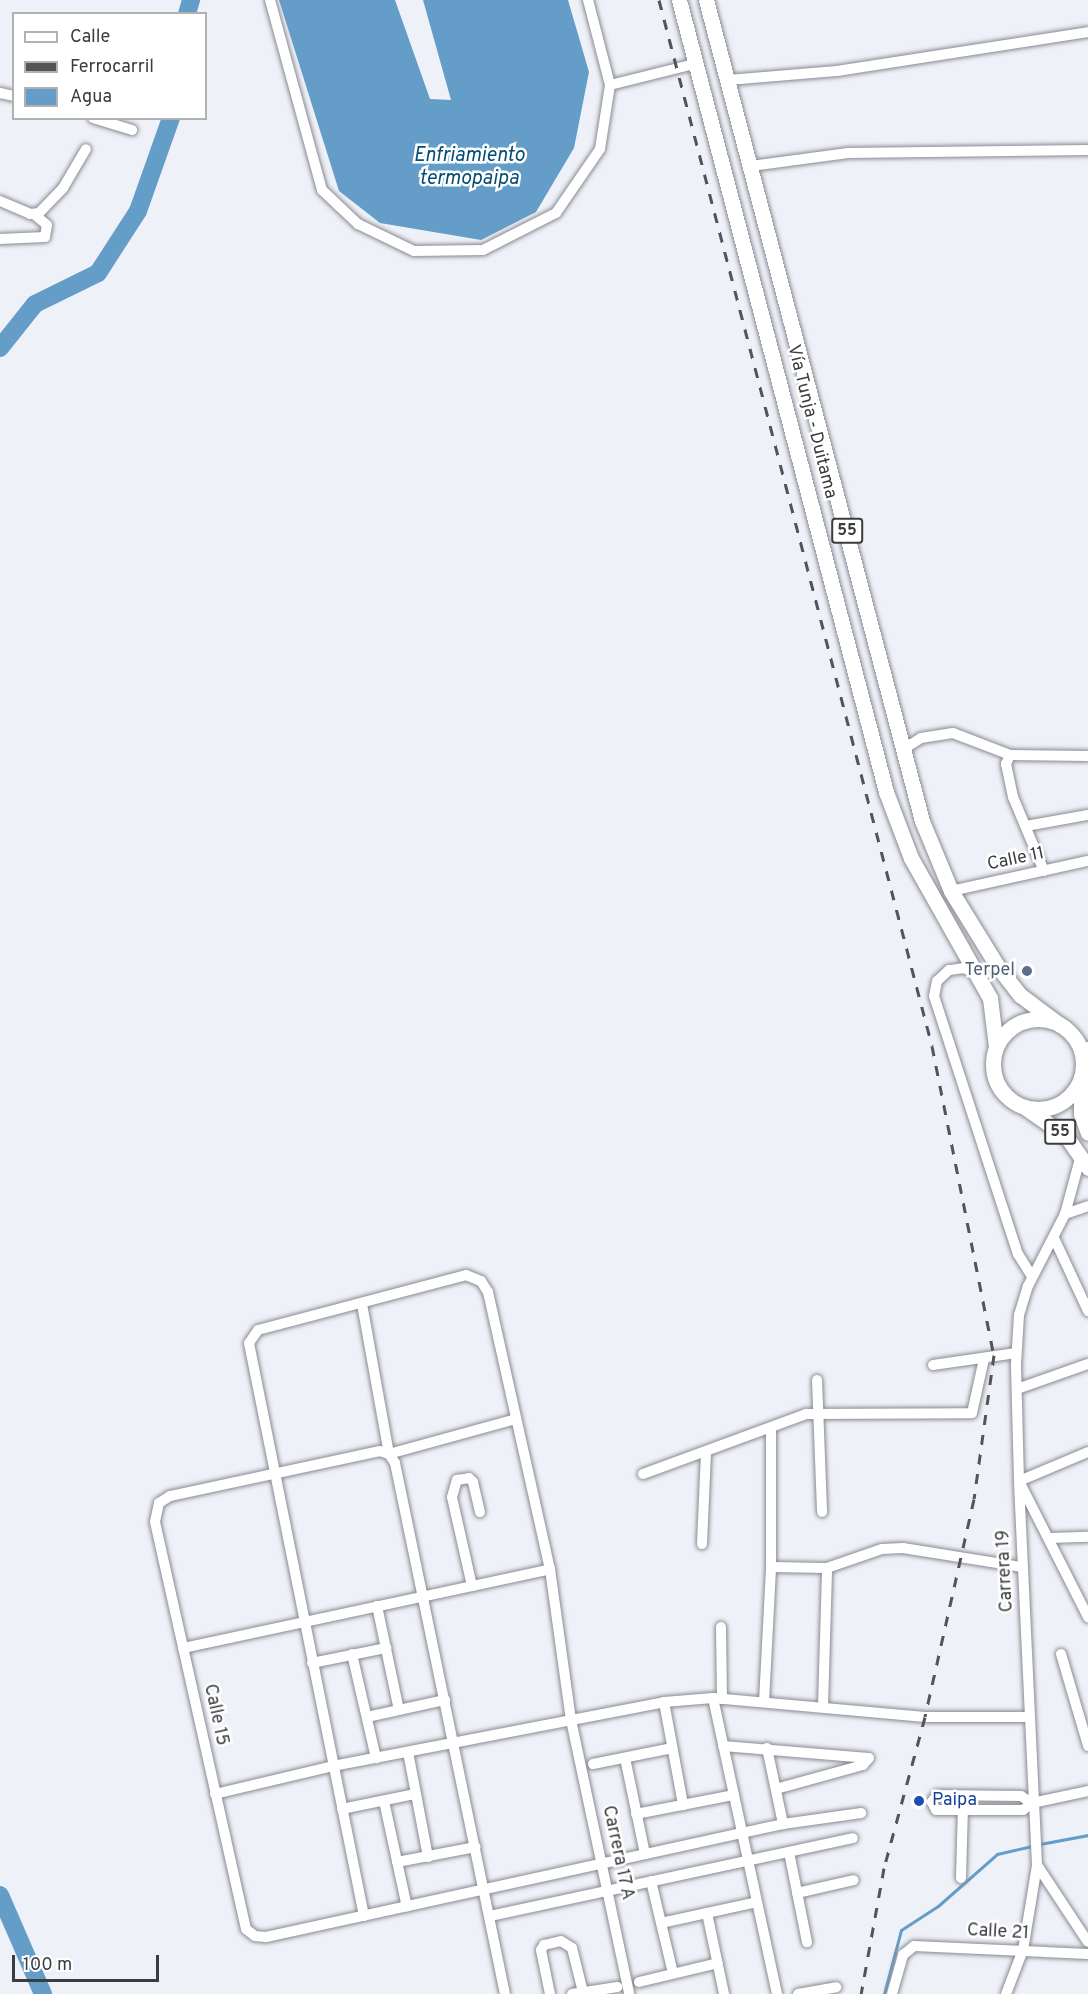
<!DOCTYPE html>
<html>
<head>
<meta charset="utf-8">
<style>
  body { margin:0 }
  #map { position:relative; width:1088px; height:1994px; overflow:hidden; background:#eff1f8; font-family:Overpass,sans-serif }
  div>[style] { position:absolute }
  .water>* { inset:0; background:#649dc7 }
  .stream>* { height:3px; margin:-1.5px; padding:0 1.5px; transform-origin:1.5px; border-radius:1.5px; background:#649dc7 }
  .river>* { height:18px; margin:-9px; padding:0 9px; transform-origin:9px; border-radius:9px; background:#649dc7 }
  .roads { filter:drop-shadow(0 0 2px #898b91) drop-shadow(0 0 2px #898b91) }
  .minor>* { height:10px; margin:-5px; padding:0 5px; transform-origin:5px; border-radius:5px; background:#fff }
  .highway>* { height:15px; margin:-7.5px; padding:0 7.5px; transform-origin:7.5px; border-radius:7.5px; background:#fff }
  .highway>.ring { margin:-7.5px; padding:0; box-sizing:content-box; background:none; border:15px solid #fff; border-radius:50% }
  .rail>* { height:3px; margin-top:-1.5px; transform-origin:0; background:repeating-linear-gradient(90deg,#525456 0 10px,transparent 0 20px) }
  .dots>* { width:16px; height:16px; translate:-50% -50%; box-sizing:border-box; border:3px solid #fff; border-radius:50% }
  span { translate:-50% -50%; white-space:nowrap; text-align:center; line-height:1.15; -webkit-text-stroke:5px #fff; paint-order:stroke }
  .shield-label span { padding:2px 4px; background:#fff; border:2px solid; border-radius:4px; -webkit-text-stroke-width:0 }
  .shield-label { font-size:16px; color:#3b3c3e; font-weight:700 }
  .street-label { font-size:18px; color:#3b3c3e }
  .service-label { font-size:18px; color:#4e5e75 }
  .right { translate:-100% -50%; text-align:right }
  .transit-label { font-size:18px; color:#164399 }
  .left { translate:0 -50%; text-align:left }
  .water-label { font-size:20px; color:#044d76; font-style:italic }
  .legend { position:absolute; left:12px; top:12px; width:195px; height:108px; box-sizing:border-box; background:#fff; border:2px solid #b1b1b2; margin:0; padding:8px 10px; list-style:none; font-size:18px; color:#3b3c3e }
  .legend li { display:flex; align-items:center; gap:12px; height:30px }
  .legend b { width:30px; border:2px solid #b1b1b2 }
  .scale { position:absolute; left:12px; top:1955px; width:147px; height:27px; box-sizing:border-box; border:3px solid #3b3c3e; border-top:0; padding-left:8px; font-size:18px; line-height:21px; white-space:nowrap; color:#3b3c3e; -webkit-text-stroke:4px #fff; paint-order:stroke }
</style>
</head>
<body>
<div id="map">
  <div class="water">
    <div style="clip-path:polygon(279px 0,395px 0,430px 99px,451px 100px,423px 0,568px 0,589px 72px,574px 148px,536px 212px,481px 240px,380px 223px,339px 191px)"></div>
  </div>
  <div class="stream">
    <div style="left:1040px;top:1844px;width:49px;rotate:-10.6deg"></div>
    <div style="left:884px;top:1994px;width:66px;rotate:-75.1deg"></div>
    <div style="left:901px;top:1930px;width:44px;rotate:-33deg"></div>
    <div style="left:938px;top:1906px;width:79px;rotate:-41.4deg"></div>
    <div style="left:997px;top:1854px;width:37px;rotate:-13deg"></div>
  </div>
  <div class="river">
    <div style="left:187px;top:14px;width:15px;rotate:-74deg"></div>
    <div style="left:0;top:348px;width:56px;rotate:-51.5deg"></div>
    <div style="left:35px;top:304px;width:70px;rotate:-26.2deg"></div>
    <div style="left:98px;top:273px;width:74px;rotate:-57.2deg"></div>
    <div style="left:138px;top:211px;width:99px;rotate:-70.5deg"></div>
    <div style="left:0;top:1895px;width:108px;rotate:66.5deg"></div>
  </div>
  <div class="roads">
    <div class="minor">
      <div style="left:270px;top:0;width:197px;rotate:74.7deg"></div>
      <div style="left:322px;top:190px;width:50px;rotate:43.4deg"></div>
      <div style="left:358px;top:224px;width:62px;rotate:25.7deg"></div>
      <div style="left:414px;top:251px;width:69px;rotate:-0.8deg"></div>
      <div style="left:483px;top:250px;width:82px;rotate:-26.9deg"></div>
      <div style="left:556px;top:213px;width:78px;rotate:-55.5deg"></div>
      <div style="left:600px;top:149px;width:65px;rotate:-81.1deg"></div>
      <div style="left:610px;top:85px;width:88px;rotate:-104.5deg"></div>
      <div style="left:728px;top:80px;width:109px;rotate:-4.7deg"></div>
      <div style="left:837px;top:71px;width:254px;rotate:-8.8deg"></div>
      <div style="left:610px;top:85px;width:91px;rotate:-14deg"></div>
      <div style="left:0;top:93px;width:14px;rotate:12deg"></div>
      <div style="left:93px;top:118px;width:41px;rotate:17.1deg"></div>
      <div style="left:751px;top:166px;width:98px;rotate:-7.6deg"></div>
      <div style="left:848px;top:153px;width:240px;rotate:-0.7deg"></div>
      <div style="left:0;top:201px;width:33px;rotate:23deg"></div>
      <div style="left:30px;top:214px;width:9px;rotate:-6deg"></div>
      <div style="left:39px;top:213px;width:35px;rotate:-46deg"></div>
      <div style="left:63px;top:188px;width:45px;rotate:-59.5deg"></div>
      <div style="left:0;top:239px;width:45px;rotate:-2.5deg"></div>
      <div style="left:45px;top:237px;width:12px;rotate:-81deg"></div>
      <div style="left:47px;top:225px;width:16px;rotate:-140deg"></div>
      <div style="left:905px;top:748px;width:19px;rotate:-32deg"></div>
      <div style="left:921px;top:738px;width:32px;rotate:-9deg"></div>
      <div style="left:953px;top:733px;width:61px;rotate:21.1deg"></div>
      <div style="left:1010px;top:755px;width:78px;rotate:0.7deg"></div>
      <div style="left:1010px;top:755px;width:10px;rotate:114deg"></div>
      <div style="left:1006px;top:764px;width:34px;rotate:78deg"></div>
      <div style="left:1013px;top:797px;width:80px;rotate:67.3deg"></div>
      <div style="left:1026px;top:826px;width:63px;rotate:-10.1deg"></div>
      <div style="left:951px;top:891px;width:140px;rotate:-12.4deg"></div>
      <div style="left:975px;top:973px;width:12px;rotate:-156deg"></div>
      <div style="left:964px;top:968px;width:15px;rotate:172deg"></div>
      <div style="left:949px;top:970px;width:16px;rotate:137deg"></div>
      <div style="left:937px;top:981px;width:15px;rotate:101deg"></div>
      <div style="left:934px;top:996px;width:271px;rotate:72deg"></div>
      <div style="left:1018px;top:1254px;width:26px;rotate:58deg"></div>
      <div style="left:1079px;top:1047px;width:9px"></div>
      <div style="left:1065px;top:1214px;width:24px;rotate:-19deg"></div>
      <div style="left:1054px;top:1238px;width:81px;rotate:65deg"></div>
      <div style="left:362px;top:1304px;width:152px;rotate:79.8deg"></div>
      <div style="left:389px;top:1454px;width:11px;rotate:56deg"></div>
      <div style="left:395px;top:1463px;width:542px;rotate:78.3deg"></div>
      <div style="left:933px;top:1365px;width:84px;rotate:-8.2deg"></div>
      <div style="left:817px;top:1380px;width:132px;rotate:87.8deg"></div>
      <div style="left:1017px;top:1389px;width:75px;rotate:-19.4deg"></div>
      <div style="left:516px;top:1419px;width:132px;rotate:164.6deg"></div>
      <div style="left:389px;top:1454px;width:9px;rotate:-162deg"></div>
      <div style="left:380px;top:1451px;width:215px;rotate:167.9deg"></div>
      <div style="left:170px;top:1496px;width:13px;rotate:148deg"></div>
      <div style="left:159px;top:1503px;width:19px;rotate:102deg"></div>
      <div style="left:155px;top:1522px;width:417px;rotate:77.4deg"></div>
      <div style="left:246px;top:1929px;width:11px;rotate:38deg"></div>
      <div style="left:255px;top:1936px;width:11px;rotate:5deg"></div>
      <div style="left:266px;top:1937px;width:529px;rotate:-12.33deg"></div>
      <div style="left:783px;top:1824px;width:79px;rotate:-8deg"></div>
      <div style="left:1088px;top:1452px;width:75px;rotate:157.2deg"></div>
      <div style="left:1019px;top:1481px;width:153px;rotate:63.1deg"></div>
      <div style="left:643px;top:1474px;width:174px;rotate:-20.2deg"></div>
      <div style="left:806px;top:1414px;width:166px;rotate:-0.3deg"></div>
      <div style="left:972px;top:1413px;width:55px;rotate:-77.5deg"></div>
      <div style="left:1050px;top:1538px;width:38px;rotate:-2deg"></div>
      <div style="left:702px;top:1544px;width:92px;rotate:-87.5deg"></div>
      <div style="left:771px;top:1567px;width:56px;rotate:1deg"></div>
      <div style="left:827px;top:1568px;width:58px;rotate:-19.1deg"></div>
      <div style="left:882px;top:1549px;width:21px;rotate:-3deg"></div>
      <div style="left:903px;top:1548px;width:121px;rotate:9.1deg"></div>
      <div style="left:472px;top:1586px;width:91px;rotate:-102.7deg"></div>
      <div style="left:452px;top:1497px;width:18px;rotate:-74deg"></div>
      <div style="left:457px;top:1480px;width:12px;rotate:-9deg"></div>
      <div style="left:469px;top:1478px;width:6px;rotate:45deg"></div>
      <div style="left:473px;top:1482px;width:31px;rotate:77deg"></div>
      <div style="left:377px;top:1606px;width:106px;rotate:78.1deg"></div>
      <div style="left:721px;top:1627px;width:72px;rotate:89.2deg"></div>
      <div style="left:183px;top:1648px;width:375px;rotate:-12.1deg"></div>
      <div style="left:352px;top:1654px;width:107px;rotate:77deg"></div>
      <div style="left:1061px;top:1654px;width:96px;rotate:73.6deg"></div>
      <div style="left:312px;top:1663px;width:76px;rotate:-11.5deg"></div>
      <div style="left:713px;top:1698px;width:303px;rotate:77.8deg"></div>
      <div style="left:664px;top:1702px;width:105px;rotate:79.5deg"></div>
      <div style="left:764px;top:1702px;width:135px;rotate:-87deg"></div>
      <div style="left:771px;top:1567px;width:137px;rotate:-90deg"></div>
      <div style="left:823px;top:1706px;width:138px;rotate:-88.3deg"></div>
      <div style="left:367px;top:1717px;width:80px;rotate:-12.3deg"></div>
      <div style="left:723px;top:1746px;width:146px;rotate:4.7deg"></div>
      <div style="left:869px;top:1758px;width:9px;rotate:131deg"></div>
      <div style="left:863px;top:1765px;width:90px;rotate:164.6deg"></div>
      <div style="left:767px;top:1748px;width:78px;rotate:78.1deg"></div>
      <div style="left:408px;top:1752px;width:107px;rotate:79.2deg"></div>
      <div style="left:625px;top:1758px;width:98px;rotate:78.2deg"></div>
      <div style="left:593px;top:1764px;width:81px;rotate:-11.4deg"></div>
      <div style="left:215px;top:1794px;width:121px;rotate:-13.3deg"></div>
      <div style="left:333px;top:1766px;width:337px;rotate:-10.9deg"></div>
      <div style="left:664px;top:1702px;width:49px;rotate:-4.7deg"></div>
      <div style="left:713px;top:1698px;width:213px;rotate:5.1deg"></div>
      <div style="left:925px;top:1717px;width:105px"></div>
      <div style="left:384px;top:1801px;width:108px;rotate:77.8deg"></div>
      <div style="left:1032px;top:1803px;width:13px;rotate:-148deg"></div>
      <div style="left:1021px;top:1796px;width:84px;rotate:-179.3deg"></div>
      <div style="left:937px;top:1795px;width:9px;rotate:126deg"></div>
      <div style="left:932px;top:1802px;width:9px;rotate:63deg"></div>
      <div style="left:936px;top:1810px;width:87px"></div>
      <div style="left:1023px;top:1810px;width:11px;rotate:-38deg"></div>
      <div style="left:1032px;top:1803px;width:57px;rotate:-12.1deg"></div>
      <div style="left:342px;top:1809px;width:75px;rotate:-11.6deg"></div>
      <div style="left:636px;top:1814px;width:100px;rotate:-11deg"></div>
      <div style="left:789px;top:1852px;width:92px;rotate:78.7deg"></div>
      <div style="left:397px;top:1862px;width:80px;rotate:-10.8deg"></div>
      <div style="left:1037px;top:1865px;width:92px;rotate:56.5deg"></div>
      <div style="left:961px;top:1878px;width:73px;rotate:-88.4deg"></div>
      <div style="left:651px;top:1881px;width:95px;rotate:76.6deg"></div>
      <div style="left:797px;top:1893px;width:58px;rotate:-12.8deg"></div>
      <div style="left:707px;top:1913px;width:83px;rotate:78.1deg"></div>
      <div style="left:364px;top:1916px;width:584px;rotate:-101.35deg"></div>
      <div style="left:249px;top:1343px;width:16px;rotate:-55deg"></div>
      <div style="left:258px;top:1330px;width:215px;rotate:-14.8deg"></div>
      <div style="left:466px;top:1275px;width:16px;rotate:22deg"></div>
      <div style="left:481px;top:1281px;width:13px;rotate:58deg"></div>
      <div style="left:488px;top:1292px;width:284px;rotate:77.4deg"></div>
      <div style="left:550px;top:1569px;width:152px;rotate:82.1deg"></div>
      <div style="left:571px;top:1720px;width:280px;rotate:78deg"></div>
      <div style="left:490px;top:1916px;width:371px;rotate:-12.1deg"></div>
      <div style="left:661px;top:1923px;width:98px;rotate:-12.3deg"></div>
      <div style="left:639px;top:1982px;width:81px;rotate:-13.5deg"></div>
      <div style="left:550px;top:1994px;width:45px;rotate:-101.6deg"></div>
      <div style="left:541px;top:1950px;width:6px;rotate:-59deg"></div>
      <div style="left:544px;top:1945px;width:17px;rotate:-13deg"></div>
      <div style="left:561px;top:1941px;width:13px;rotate:32deg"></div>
      <div style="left:572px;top:1948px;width:45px;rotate:76deg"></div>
      <div style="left:572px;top:1994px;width:46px;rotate:-8.8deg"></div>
      <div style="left:798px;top:1994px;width:39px;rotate:-10deg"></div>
      <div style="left:892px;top:1994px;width:41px;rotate:-74.2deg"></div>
      <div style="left:903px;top:1955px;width:14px;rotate:-39deg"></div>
      <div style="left:914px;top:1946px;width:174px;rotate:2.6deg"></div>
      <div style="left:1006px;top:1994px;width:47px;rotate:-68.9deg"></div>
      <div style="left:1023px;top:1950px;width:86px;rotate:-80.6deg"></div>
      <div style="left:1037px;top:1865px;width:384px;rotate:-92.7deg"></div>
      <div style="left:1019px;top:1481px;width:117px;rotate:-91.5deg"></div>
      <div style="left:1016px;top:1364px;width:49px;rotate:-86.5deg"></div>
      <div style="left:1019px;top:1315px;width:30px;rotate:-73deg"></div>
      <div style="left:1028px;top:1286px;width:81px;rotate:-62.8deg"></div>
      <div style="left:1065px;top:1214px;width:61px;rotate:-74.8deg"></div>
    </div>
    <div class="highway">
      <div style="left:679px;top:0;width:819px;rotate:75.35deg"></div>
      <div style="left:886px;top:792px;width:71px;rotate:69.3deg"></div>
      <div style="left:911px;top:858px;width:161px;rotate:60.6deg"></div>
      <div style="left:990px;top:998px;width:49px;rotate:83deg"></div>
      <div style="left:706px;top:0;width:849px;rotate:75.26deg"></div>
      <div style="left:922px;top:821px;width:76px;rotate:67.5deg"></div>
      <div style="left:951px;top:891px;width:89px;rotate:58.3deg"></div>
      <div style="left:998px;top:967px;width:36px;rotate:52deg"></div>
      <div style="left:1020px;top:995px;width:50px;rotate:36.9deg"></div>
      <div class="ring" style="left:993px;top:1019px;width:75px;height:75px"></div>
      <div style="left:1081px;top:1080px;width:34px;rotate:90deg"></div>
      <div style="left:1081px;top:1114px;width:20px;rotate:70deg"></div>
      <div style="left:1026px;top:1108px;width:49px;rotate:35deg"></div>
      <div style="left:1066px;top:1136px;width:39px;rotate:55deg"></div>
    </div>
  </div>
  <div class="rail">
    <div style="left:659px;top:0;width:1081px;rotate:75.37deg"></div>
    <div style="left:932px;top:1046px;width:315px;rotate:78.7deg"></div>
    <div style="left:994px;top:1355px;width:145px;rotate:97.9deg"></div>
    <div style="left:974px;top:1499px;width:223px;rotate:102.7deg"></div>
    <div style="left:925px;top:1717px;width:156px;rotate:105.2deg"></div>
    <div style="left:884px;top:1868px;width:128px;rotate:100.3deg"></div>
  </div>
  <div class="dots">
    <div style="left:1027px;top:971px;background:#5c6f8a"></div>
    <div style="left:919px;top:1801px;background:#1a4fb4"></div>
  </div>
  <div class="shield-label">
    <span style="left:847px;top:531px">55</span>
    <span style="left:1060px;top:1132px">55</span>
  </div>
  <div class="street-label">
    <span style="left:811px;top:422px;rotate:76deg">Vía Tunja - Duitama</span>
    <span style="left:1016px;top:860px;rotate:-12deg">Calle 11</span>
    <span style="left:1006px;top:1571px;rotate:-93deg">Carrera 19</span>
    <span style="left:215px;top:1715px;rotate:78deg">Calle 15</span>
    <span style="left:617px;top:1853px;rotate:78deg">Carrera 17 A</span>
    <span style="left:998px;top:1933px;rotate:3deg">Calle 21</span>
  </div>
  <div class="service-label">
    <span class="right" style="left:1015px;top:971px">Terpel</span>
  </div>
  <div class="transit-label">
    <span class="left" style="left:932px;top:1801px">Paipa</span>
  </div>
  <div class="water-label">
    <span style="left:469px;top:168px">Enfriamiento<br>termopaipa</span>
  </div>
  <ul class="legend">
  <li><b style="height:8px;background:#fff"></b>Calle</li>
  <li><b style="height:8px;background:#525456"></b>Ferrocarril</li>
  <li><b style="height:16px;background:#649dc7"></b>Agua</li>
  </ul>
  <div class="scale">100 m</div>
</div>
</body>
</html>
